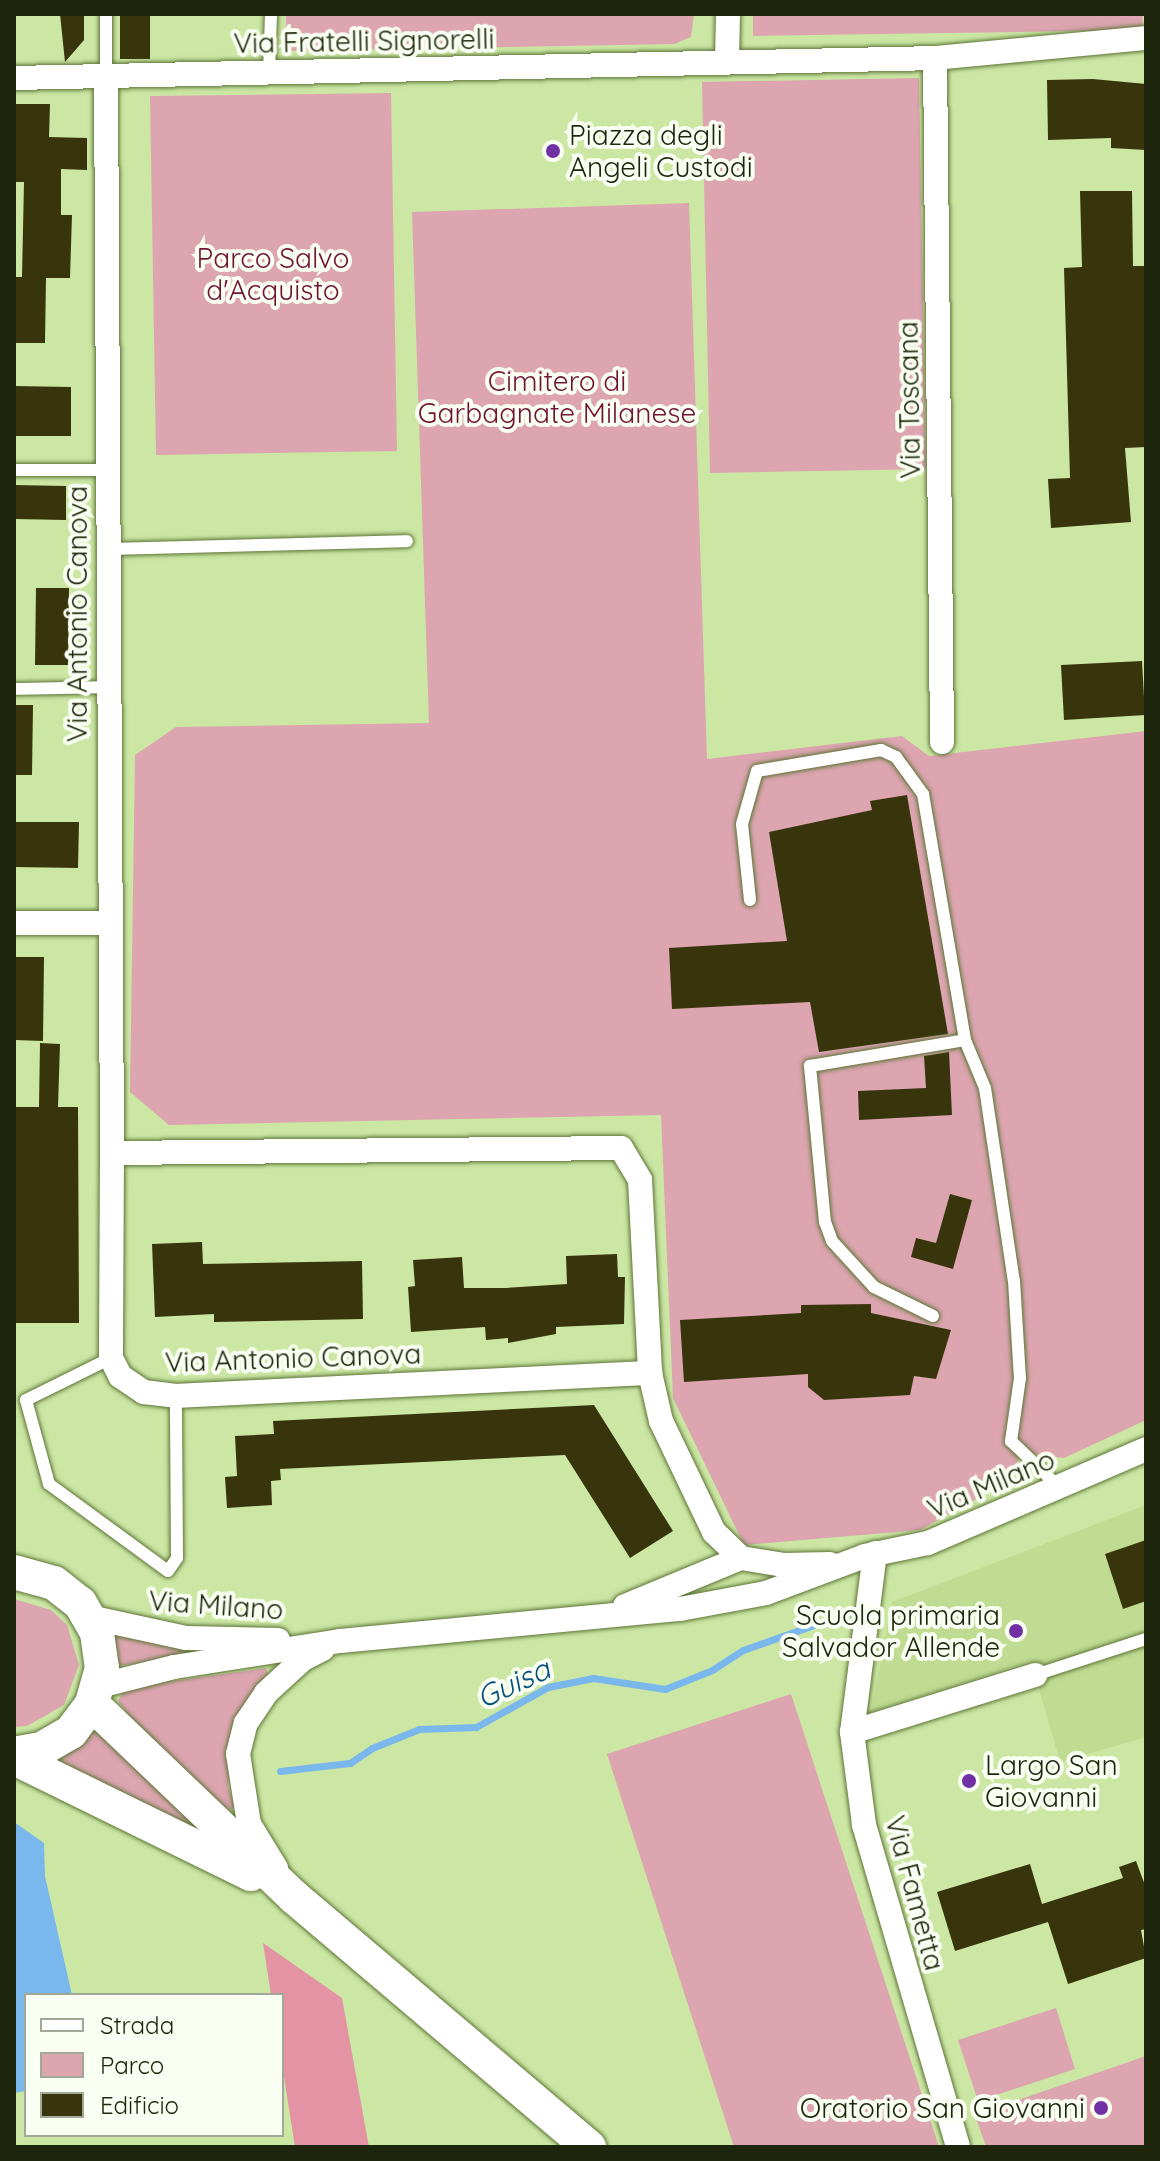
<!DOCTYPE html>
<html>
<head>
<meta charset="utf-8">
<style>
  body { margin:0 }
  #map { position:relative; width:1160px; height:2161px; overflow:hidden; background:#cce7a4; font-family:Quicksand,sans-serif }
  div>[style] { position:absolute }
  .built>* { inset:0; background:#bfdc92 }
  .green>* { inset:0; background:#dca5b0 }
  .forest>* { inset:0; background:#e493a4 }
  .water>* { inset:0; background:#7ab7ec }
  .stream>* { height:7px; margin:-3.5px; padding:0 3.5px; transform-origin:3.5px; border-radius:3.5px; background:#7ab7ec }
  .building>* { inset:0; background:#38350c }
  .roads { filter:drop-shadow(0 0 2px #5e7537) drop-shadow(0 0 2px #5e7537) }
  .lane>* { height:12px; margin:-6px; padding:0 6px; transform-origin:6px; border-radius:6px; background:#fff }
  .street>* { height:24px; margin:-12px; padding:0 12px; transform-origin:12px; border-radius:12px; background:#fff }
  .secondary>* { height:34px; margin:-17px; padding:0 17px; transform-origin:17px; border-radius:17px; background:#fff }
  .dots>* { width:22px; height:22px; translate:-50% -50%; box-sizing:border-box; border:4px solid #f9fff2; border-radius:50% }
  span { translate:-50% -50%; white-space:nowrap; text-align:center; line-height:1.15; -webkit-text-stroke:8px #f9fff2; paint-order:stroke }
  .street-label { font-size:28px; color:#1d260c }
  .poi-label { font-size:28px; color:#1d260c }
  .left { translate:0 -50%; text-align:left }
  .right { translate:-100% -50%; text-align:right }
  .park-label { font-size:28px; color:#721335 }
  .water-label { font-size:30px; color:#075081; font-style:italic }
  .frame { position:absolute; inset:0; border:16px solid #1d260c; pointer-events:none }
  .legend { position:absolute; left:24px; top:1993px; width:260px; height:144px; box-sizing:border-box; background:#f9fff2; border:2px solid #a1a896; margin:0; padding:10px 14px; list-style:none; font-size:24px; color:#1d260c }
  .legend li { display:flex; align-items:center; gap:16px; height:40px }
  .legend b { width:40px; border:2px solid #a1a896 }
</style>
</head>
<body>
<div id="map">
  <div class="built">
    <div style="clip-path:polygon(1146px 1505px,1146px 1737px,1060px 1762px,1031px 1661px,871px 1712px,892px 1602px)"></div>
  </div>
  <div class="green">
    <div style="clip-path:polygon(286px 14px,694px 14px,691px 37px,674px 44px,286px 51px)"></div>
    <div style="clip-path:polygon(753px 14px,1143px 14px,1142px 30px,753px 36px)"></div>
    <div style="clip-path:polygon(919px 78px,926px 469px,710px 473px,702px 82px)"></div>
    <div style="clip-path:polygon(391px 93px,397px 451px,156px 455px,150px 96px)"></div>
    <div style="clip-path:polygon(689px 203px,707px 759px,902px 736px,929px 756px,1146px 731px,1146px 1420px,1064px 1458px,1022px 1453px,1006px 1483px,920px 1530px,744px 1545px,673px 1398px,661px 1115px,169px 1125px,130px 1092px,135px 755px,176px 727px,429px 723px,412px 212px)"></div>
    <div style="clip-path:polygon(14px 1599px,51px 1610px,67px 1625px,79px 1665px,64px 1705px,27px 1726px,14px 1727px)"></div>
    <div style="clip-path:polygon(110px 1632px,220px 1651px,118px 1666px)"></div>
    <div style="clip-path:polygon(266px 1668px,268px 1674px,245px 1703px,231px 1733px,228px 1787px,235px 1806px,230px 1811px,149px 1743px,118px 1701px,122px 1693px,136px 1686px)"></div>
    <div style="clip-path:polygon(791px 1694px,939px 2147px,734px 2147px,607px 1754px)"></div>
    <div style="clip-path:polygon(95px 1725px,179px 1804px,203px 1834px,59px 1763px,57px 1758px)"></div>
    <div style="clip-path:polygon(1056px 2008px,1075px 2069px,978px 2101px,958px 2040px)"></div>
    <div style="clip-path:polygon(1146px 2056px,1146px 2147px,986px 2147px,975px 2115px)"></div>
  </div>
  <div class="forest">
    <div style="clip-path:polygon(263px 1943px,342px 1998px,369px 2147px,295px 2147px,282px 2064px,282px 1995px,271px 1995px)"></div>
  </div>
  <div class="water">
    <div style="clip-path:polygon(14px 1822px,44px 1843px,45px 1876px,72px 1995px,26px 1995px,26px 2091px,14px 2093px)"></div>
  </div>
  <div class="stream">
    <div style="left:280px;top:1771px;width:70px;rotate:-6.5deg"></div>
    <div style="left:350px;top:1763px;width:27px;rotate:-34deg"></div>
    <div style="left:372px;top:1748px;width:51px;rotate:-22deg"></div>
    <div style="left:419px;top:1729px;width:57px;rotate:-2deg"></div>
    <div style="left:476px;top:1727px;width:82px;rotate:-29.1deg"></div>
    <div style="left:548px;top:1687px;width:46px;rotate:-11.3deg"></div>
    <div style="left:593px;top:1678px;width:73px;rotate:8.7deg"></div>
    <div style="left:665px;top:1689px;width:51px;rotate:-22deg"></div>
    <div style="left:712px;top:1670px;width:37px;rotate:-33deg"></div>
    <div style="left:743px;top:1650px;width:117px;rotate:-19.5deg"></div>
  </div>
  <div class="building">
    <div style="clip-path:polygon(60px 14px,84px 14px,84px 40px,65px 62px)"></div>
    <div style="clip-path:polygon(120px 14px,150px 14px,150px 59px,120px 59px)"></div>
    <div style="clip-path:polygon(1093px 79px,1146px 84px,1146px 150px,1111px 148px,1111px 138px,1048px 140px,1047px 80px)"></div>
    <div style="clip-path:polygon(14px 104px,50px 104px,49px 137px,87px 138px,87px 170px,61px 169px,61px 215px,72px 215px,70px 278px,46px 278px,45px 343px,14px 343px,14px 277px,22px 277px,24px 182px,14px 182px)"></div>
    <div style="clip-path:polygon(1080px 191px,1132px 191px,1133px 266px,1146px 266px,1146px 447px,1125px 448px,1131px 522px,1051px 528px,1048px 479px,1070px 478px,1064px 268px,1082px 267px)"></div>
    <div style="clip-path:polygon(14px 386px,71px 387px,71px 436px,14px 436px)"></div>
    <div style="clip-path:polygon(14px 485px,66px 486px,66px 520px,14px 519px)"></div>
    <div style="clip-path:polygon(36px 588px,69px 588px,68px 665px,35px 665px)"></div>
    <div style="clip-path:polygon(1142px 661px,1145px 715px,1064px 720px,1061px 665px)"></div>
    <div style="clip-path:polygon(14px 705px,33px 705px,32px 775px,14px 775px)"></div>
    <div style="clip-path:polygon(907px 795px,948px 1034px,819px 1052px,810px 1002px,672px 1009px,669px 948px,787px 941px,769px 832px,872px 810px,870px 801px)"></div>
    <div style="clip-path:polygon(14px 822px,79px 822px,78px 868px,14px 867px)"></div>
    <div style="clip-path:polygon(14px 957px,44px 957px,43px 1041px,14px 1040px)"></div>
    <div style="clip-path:polygon(40px 1043px,60px 1044px,58px 1107px,78px 1107px,79px 1323px,14px 1323px,14px 1107px,39px 1107px)"></div>
    <div style="clip-path:polygon(949px 1052px,952px 1115px,859px 1120px,858px 1091px,926px 1088px,924px 1056px)"></div>
    <div style="clip-path:polygon(950px 1194px,972px 1200px,953px 1269px,911px 1257px,916px 1238px,936px 1243px)"></div>
    <div style="clip-path:polygon(202px 1242px,203px 1264px,362px 1261px,363px 1319px,214px 1322px,214px 1314px,155px 1317px,152px 1244px)"></div>
    <div style="clip-path:polygon(617px 1254px,618px 1277px,625px 1277px,624px 1324px,556px 1327px,556px 1334px,508px 1343px,508px 1338px,486px 1340px,485px 1327px,411px 1332px,408px 1287px,415px 1286px,413px 1260px,462px 1257px,464px 1288px,506px 1288px,567px 1284px,566px 1256px)"></div>
    <div style="clip-path:polygon(871px 1304px,871px 1313px,951px 1330px,936px 1379px,914px 1376px,910px 1395px,824px 1400px,808px 1387px,808px 1374px,684px 1382px,680px 1320px,801px 1313px,801px 1305px)"></div>
    <div style="clip-path:polygon(594px 1405px,673px 1531px,630px 1558px,565px 1455px,280px 1469px,281px 1480px,271px 1481px,272px 1505px,227px 1508px,225px 1477px,237px 1476px,235px 1436px,274px 1434px,273px 1421px)"></div>
    <div style="clip-path:polygon(1146px 1540px,1146px 1601px,1123px 1609px,1105px 1554px)"></div>
    <div style="clip-path:polygon(1136px 1861px,1146px 1888px,1146px 1929px,1141px 1930px,1146px 1958px,1068px 1984px,1048px 1922px,955px 1951px,937px 1892px,1030px 1864px,1042px 1904px,1123px 1878px,1119px 1867px)"></div>
  </div>
  <div class="roads">
    <div class="lane">
      <div style="left:269px;top:72px;width:58px;rotate:-88deg"></div>
      <div style="left:106px;top:75px;width:61px;rotate:-90deg"></div>
      <div style="left:14px;top:470px;width:93px"></div>
      <div style="left:107px;top:549px;width:300px;rotate:-1.5deg"></div>
      <div style="left:14px;top:689px;width:93px;rotate:-1.2deg"></div>
      <div style="left:750px;top:900px;width:76px;rotate:-96deg"></div>
      <div style="left:742px;top:824px;width:55px;rotate:-74.2deg"></div>
      <div style="left:757px;top:771px;width:126px;rotate:-9.6deg"></div>
      <div style="left:881px;top:750px;width:17px;rotate:25deg"></div>
      <div style="left:896px;top:757px;width:46px;rotate:53.9deg"></div>
      <div style="left:923px;top:794px;width:250px;rotate:80.3deg"></div>
      <div style="left:965px;top:1040px;width:52px;rotate:67.4deg"></div>
      <div style="left:985px;top:1088px;width:195px;rotate:81.5deg"></div>
      <div style="left:1014px;top:1281px;width:97px;rotate:86.5deg"></div>
      <div style="left:1020px;top:1378px;width:64px;rotate:98.1deg"></div>
      <div style="left:1011px;top:1441px;width:68px;rotate:43.8deg"></div>
      <div style="left:933px;top:1316px;width:66px;rotate:-153.8deg"></div>
      <div style="left:874px;top:1287px;width:62px;rotate:-132.4deg"></div>
      <div style="left:832px;top:1241px;width:20px;rotate:-110deg"></div>
      <div style="left:825px;top:1222px;width:157px;rotate:-95.5deg"></div>
      <div style="left:810px;top:1066px;width:157px;rotate:-9.5deg"></div>
      <div style="left:111px;top:1358px;width:95px;rotate:153.7deg"></div>
      <div style="left:26px;top:1400px;width:87px;rotate:74.7deg"></div>
      <div style="left:49px;top:1484px;width:147px;rotate:36.2deg"></div>
      <div style="left:168px;top:1571px;width:16px;rotate:-55deg"></div>
      <div style="left:177px;top:1558px;width:162px;rotate:-90.4deg"></div>
      <div style="left:1035px;top:1675px;width:117px;rotate:-18deg"></div>
    </div>
    <div class="street">
      <div style="left:935px;top:58px;width:684px;rotate:89.41deg"></div>
      <div style="left:727px;top:59px;width:45px;rotate:-88.7deg"></div>
      <div style="left:106px;top:75px;width:1078px;rotate:89.68deg"></div>
      <div style="left:112px;top:1153px;width:509px;rotate:-0.56deg"></div>
      <div style="left:621px;top:1148px;width:37px;rotate:59deg"></div>
      <div style="left:640px;top:1180px;width:193px;rotate:87deg"></div>
      <div style="left:650px;top:1373px;width:49px;rotate:77.1deg"></div>
      <div style="left:661px;top:1421px;width:123px;rotate:64.5deg"></div>
      <div style="left:714px;top:1532px;width:37px;rotate:44deg"></div>
      <div style="left:14px;top:78px;width:921px;rotate:-1.24deg"></div>
      <div style="left:935px;top:58px;width:212px;rotate:-5.4deg"></div>
      <div style="left:14px;top:923px;width:93px"></div>
      <div style="left:112px;top:1153px;width:205px;rotate:90.3deg"></div>
      <div style="left:111px;top:1358px;width:20px;rotate:63deg"></div>
      <div style="left:120px;top:1376px;width:29px;rotate:34deg"></div>
      <div style="left:144px;top:1392px;width:32px;rotate:7deg"></div>
      <div style="left:176px;top:1396px;width:475px;rotate:-2.8deg"></div>
      <div style="left:875px;top:1553px;width:180px;rotate:97.3deg"></div>
      <div style="left:852px;top:1732px;width:94px;rotate:82.6deg"></div>
      <div style="left:864px;top:1825px;width:335px;rotate:73.7deg"></div>
      <div style="left:625px;top:1606px;width:126px;rotate:-22.5deg"></div>
      <div style="left:741px;top:1558px;width:44px;rotate:9.2deg"></div>
      <div style="left:784px;top:1565px;width:46px;rotate:-1.2deg"></div>
      <div style="left:89px;top:1617px;width:99px;rotate:12.2deg"></div>
      <div style="left:186px;top:1638px;width:92px;rotate:1.2deg"></div>
      <div style="left:99px;top:1686px;width:77px;rotate:-14.2deg"></div>
      <div style="left:174px;top:1667px;width:168px;rotate:-8.9deg"></div>
      <div style="left:340px;top:1641px;width:342px;rotate:-5.4deg"></div>
      <div style="left:680px;top:1609px;width:87px;rotate:-10.5deg"></div>
      <div style="left:766px;top:1593px;width:106px;rotate:-20.5deg"></div>
      <div style="left:865px;top:1556px;width:64px;rotate:-11.7deg"></div>
      <div style="left:928px;top:1543px;width:237px;rotate:-23.3deg"></div>
      <div style="left:852px;top:1732px;width:192px;rotate:-17.3deg"></div>
      <div style="left:276px;top:1868px;width:52px;rotate:-121.5deg"></div>
      <div style="left:249px;top:1824px;width:71px;rotate:-98.9deg"></div>
      <div style="left:238px;top:1754px;width:32px;rotate:-76deg"></div>
      <div style="left:246px;top:1723px;width:36px;rotate:-56deg"></div>
      <div style="left:266px;top:1693px;width:50px;rotate:-42.6deg"></div>
      <div style="left:303px;top:1659px;width:22px;rotate:-27deg"></div>
    </div>
    <div class="secondary">
      <div style="left:14px;top:1572px;width:41px;rotate:15.4deg"></div>
      <div style="left:54px;top:1583px;width:33px;rotate:38deg"></div>
      <div style="left:80px;top:1603px;width:34px;rotate:60deg"></div>
      <div style="left:97px;top:1633px;width:35px;rotate:82deg"></div>
      <div style="left:102px;top:1668px;width:37px;rotate:106deg"></div>
      <div style="left:92px;top:1704px;width:35px;rotate:127deg"></div>
      <div style="left:71px;top:1732px;width:34px;rotate:150deg"></div>
      <div style="left:41px;top:1749px;width:27px;rotate:170deg"></div>
      <div style="left:92px;top:1704px;width:279px;rotate:43.7deg"></div>
      <div style="left:294px;top:1897px;width:387px;rotate:40.3deg"></div>
      <div style="left:14px;top:1758px;width:264px;rotate:26.1deg"></div>
    </div>
  </div>
  <div class="dots">
    <div style="left:553px;top:151px;background:#7230a5"></div>
    <div style="left:1016px;top:1631px;background:#7230a5"></div>
    <div style="left:969px;top:1781px;background:#7230a5"></div>
    <div style="left:1101px;top:2108px;background:#7230a5"></div>
  </div>
  <div class="street-label">
    <span style="left:364px;top:41px;rotate:-1deg">Via Fratelli Signorelli</span>
    <span style="left:909px;top:400px;rotate:-91deg">Via Toscana</span>
    <span style="left:77px;top:614px;rotate:-90deg">Via Antonio Canova</span>
    <span style="left:293px;top:1358px;rotate:-2deg">Via Antonio Canova</span>
    <span style="left:991px;top:1484px;rotate:-23deg">Via Milano</span>
    <span style="left:216px;top:1605px;rotate:4deg">Via Milano</span>
    <span style="left:915px;top:1893px;rotate:75deg">Via Fametta</span>
  </div>
  <div class="poi-label">
    <span class="left" style="left:569px;top:151px">Piazza degli<br>Angeli Custodi</span>
    <span class="right" style="left:1000px;top:1631px">Scuola primaria<br>Salvador Allende</span>
    <span class="left" style="left:985px;top:1781px">Largo San<br>Giovanni</span>
    <span class="right" style="left:1085px;top:2108px">Oratorio San Giovanni</span>
  </div>
  <div class="park-label">
    <span style="left:273px;top:274px">Parco Salvo<br>d'Acquisto</span>
    <span style="left:557px;top:397px">Cimitero di<br>Garbagnate Milanese</span>
  </div>
  <div class="water-label">
    <span style="left:513px;top:1683px;rotate:-25deg">Guisa</span>
  </div>
  <div class="frame"></div>
  <ul class="legend">
  <li><b style="height:10px;background:#fff"></b>Strada</li>
  <li><b style="height:22px;background:#dca5b0"></b>Parco</li>
  <li><b style="height:22px;background:#38350c"></b>Edificio</li>
  </ul>
</div>
</body>
</html>
